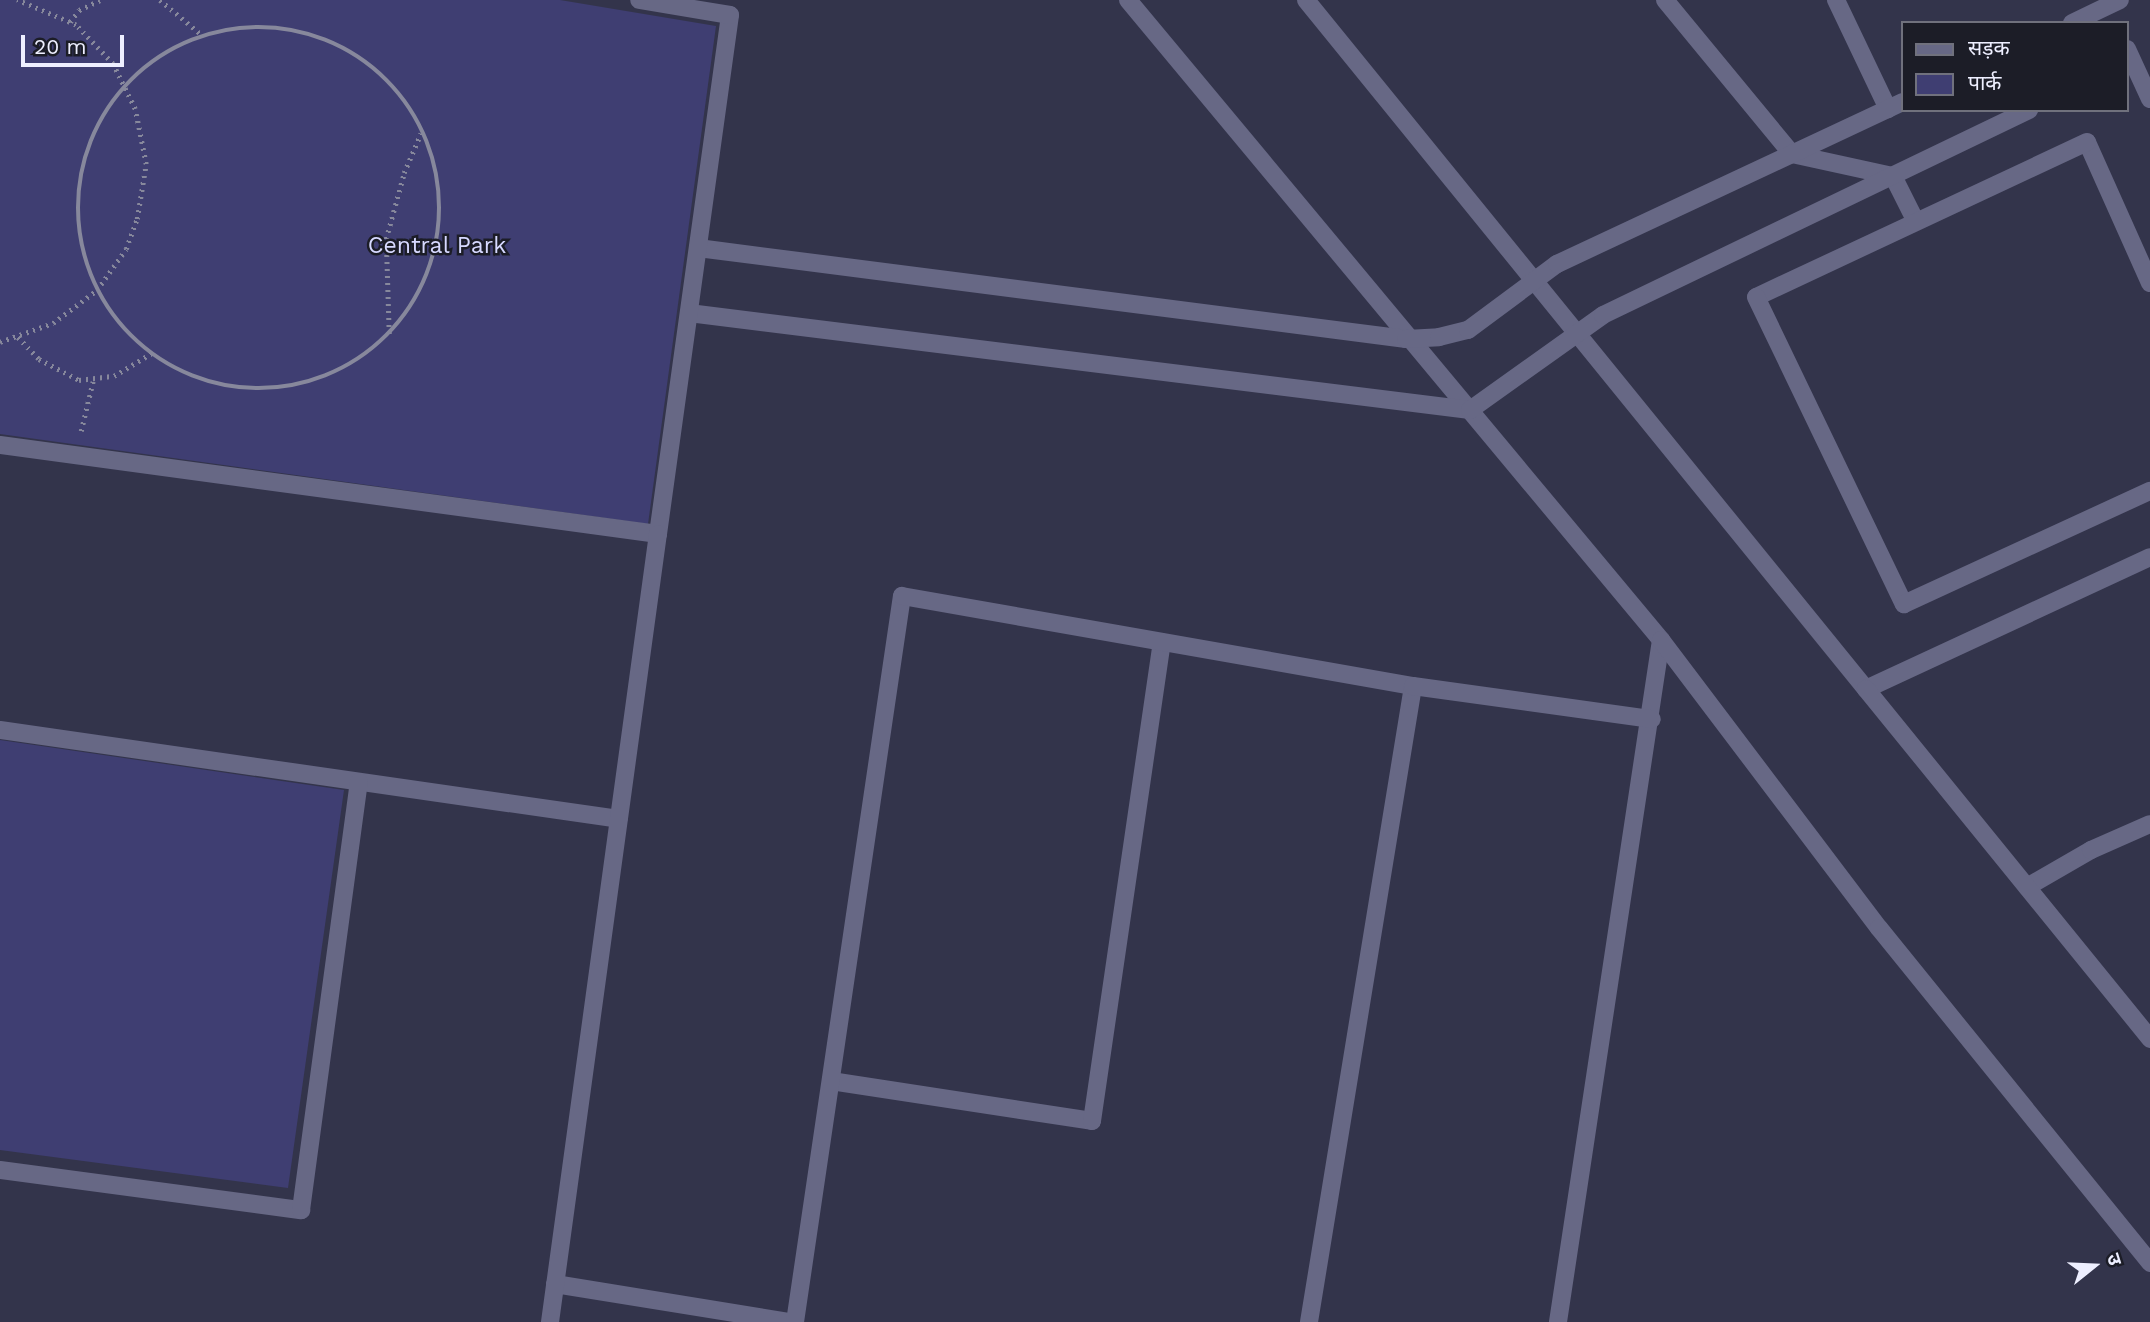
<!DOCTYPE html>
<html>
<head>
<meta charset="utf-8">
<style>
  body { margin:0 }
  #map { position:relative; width:2150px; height:1322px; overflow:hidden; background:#33344b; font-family:"Work Sans","Noto Sans Devanagari",sans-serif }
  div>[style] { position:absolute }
  .green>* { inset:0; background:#3f3e72 }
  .path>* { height:4.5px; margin-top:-2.25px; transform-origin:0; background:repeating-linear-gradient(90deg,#87889c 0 2px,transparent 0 7px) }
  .path>.ring { margin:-2.25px; padding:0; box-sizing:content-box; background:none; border:4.5px solid #87889c; border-radius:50% }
  .service>* { height:18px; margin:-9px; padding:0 9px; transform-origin:9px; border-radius:9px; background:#676885 }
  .minor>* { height:18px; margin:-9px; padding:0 9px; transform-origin:9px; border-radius:9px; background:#676885 }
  span { translate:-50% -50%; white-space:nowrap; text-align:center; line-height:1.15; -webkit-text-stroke:5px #1c1d27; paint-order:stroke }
  .park-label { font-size:23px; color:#d7d9ff }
  .legend { position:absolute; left:1901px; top:21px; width:228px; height:91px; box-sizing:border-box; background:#1c1d27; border:2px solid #70717d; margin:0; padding:9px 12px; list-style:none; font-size:21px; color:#eeefff }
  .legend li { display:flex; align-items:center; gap:14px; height:35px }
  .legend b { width:35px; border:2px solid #70717d }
  .north { position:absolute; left:2059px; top:1231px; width:70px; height:70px; -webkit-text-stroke:5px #1c1d27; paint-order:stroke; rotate:72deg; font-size:19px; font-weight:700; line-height:28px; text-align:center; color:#eeefff }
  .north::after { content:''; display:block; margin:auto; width:24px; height:32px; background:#eeefff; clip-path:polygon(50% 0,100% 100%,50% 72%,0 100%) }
  .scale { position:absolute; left:21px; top:35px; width:103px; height:32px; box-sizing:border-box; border:4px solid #eeefff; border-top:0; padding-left:9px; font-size:21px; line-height:24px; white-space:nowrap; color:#eeefff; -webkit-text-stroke:5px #1c1d27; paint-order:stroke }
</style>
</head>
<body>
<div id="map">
  <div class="green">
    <div style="clip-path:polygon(0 0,560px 0,716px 26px,648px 524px,0 434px)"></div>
    <div style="clip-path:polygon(0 740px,344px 790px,288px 1188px,0 1150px)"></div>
  </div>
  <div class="path">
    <div style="left:160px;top:0;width:55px;rotate:39.8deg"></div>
    <div style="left:70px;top:22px;width:15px;rotate:-53deg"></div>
    <div style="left:79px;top:10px;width:23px;rotate:-25deg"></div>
    <div class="ring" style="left:78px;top:27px;width:357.5px;height:357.5px"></div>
    <div style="left:389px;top:334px;width:95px;rotate:-91.8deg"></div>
    <div style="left:386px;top:239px;width:68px;rotate:-74.7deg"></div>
    <div style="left:404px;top:173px;width:43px;rotate:-67deg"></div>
    <div style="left:18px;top:337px;width:30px;rotate:46deg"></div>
    <div style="left:39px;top:359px;width:45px;rotate:27.7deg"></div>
    <div style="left:79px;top:380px;width:35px;rotate:-7deg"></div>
    <div style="left:114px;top:376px;width:44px;rotate:-31.2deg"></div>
    <div style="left:0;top:342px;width:56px;rotate:-19.7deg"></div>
    <div style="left:53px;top:323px;width:55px;rotate:-36.9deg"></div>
    <div style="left:97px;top:290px;width:50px;rotate:-54.7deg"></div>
    <div style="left:126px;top:249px;width:32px;rotate:-70deg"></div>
    <div style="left:137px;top:219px;width:56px;rotate:-80.7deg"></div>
    <div style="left:146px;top:164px;width:56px;rotate:-101.3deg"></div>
    <div style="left:135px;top:109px;width:50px;rotate:-116.1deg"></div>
    <div style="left:113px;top:64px;width:54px;rotate:-133.5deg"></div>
    <div style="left:76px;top:25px;width:64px;rotate:-157deg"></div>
    <div style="left:81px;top:431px;width:51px;rotate:-76.5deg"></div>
  </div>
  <div class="service">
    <div style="left:2027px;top:887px;width:74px;rotate:-30deg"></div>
    <div style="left:2091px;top:850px;width:64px;rotate:-23.8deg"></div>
  </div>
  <div class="minor">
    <div style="left:1128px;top:0;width:833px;rotate:50.21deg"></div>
    <div style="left:1661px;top:640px;width:690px;rotate:98.59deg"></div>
    <div style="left:1306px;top:0;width:888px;rotate:50.9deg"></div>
    <div style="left:1866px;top:689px;width:313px;rotate:-24.9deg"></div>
    <div style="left:1665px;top:0;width:200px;rotate:50.5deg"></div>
    <div style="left:1792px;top:154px;width:103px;rotate:12.3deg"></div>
    <div style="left:1893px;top:176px;width:49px;rotate:63.4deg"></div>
    <div style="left:1836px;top:0;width:121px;rotate:64.5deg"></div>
    <div style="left:2072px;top:23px;width:53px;rotate:-25.6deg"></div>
    <div style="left:2127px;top:49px;width:55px;rotate:65.3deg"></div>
    <div style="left:698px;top:248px;width:714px;rotate:7.32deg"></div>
    <div style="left:1406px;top:339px;width:33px;rotate:-3deg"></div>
    <div style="left:1439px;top:337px;width:30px;rotate:-14deg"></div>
    <div style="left:1468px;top:330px;width:111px;rotate:-36.6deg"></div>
    <div style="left:1557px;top:264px;width:382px;rotate:-25.1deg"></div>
    <div style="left:2150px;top:283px;width:154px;rotate:-114.1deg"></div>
    <div style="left:2087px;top:142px;width:365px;rotate:154.9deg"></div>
    <div style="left:1756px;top:297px;width:341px;rotate:64.3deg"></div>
    <div style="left:1904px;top:604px;width:271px;rotate:-24.7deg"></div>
    <div style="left:689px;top:313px;width:787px;rotate:7.08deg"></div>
    <div style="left:1470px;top:410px;width:163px;rotate:-35.5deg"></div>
    <div style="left:1603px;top:315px;width:473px;rotate:-25.7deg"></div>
    <div style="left:0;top:445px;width:664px;rotate:7.7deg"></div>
    <div style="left:658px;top:534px;width:524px;rotate:-82.1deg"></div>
    <div style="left:730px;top:15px;width:92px;rotate:-170.6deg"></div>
    <div style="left:1661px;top:640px;width:361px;rotate:52.9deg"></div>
    <div style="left:1879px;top:928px;width:431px;rotate:51deg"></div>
    <div style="left:1866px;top:689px;width:451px;rotate:50.9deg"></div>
    <div style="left:0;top:730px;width:625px;rotate:8.18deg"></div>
    <div style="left:831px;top:1081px;width:264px;rotate:8.7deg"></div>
    <div style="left:1092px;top:1121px;width:484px;rotate:-81.7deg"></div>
    <div style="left:0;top:1170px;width:304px;rotate:7.6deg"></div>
    <div style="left:301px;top:1210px;width:432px;rotate:-82.3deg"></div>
    <div style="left:555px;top:1284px;width:238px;rotate:9.2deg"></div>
    <div style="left:550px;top:1322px;width:795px;rotate:-82.2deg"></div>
    <div style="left:795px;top:1322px;width:734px;rotate:-81.62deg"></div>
    <div style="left:902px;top:596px;width:519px;rotate:9.99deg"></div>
    <div style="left:1309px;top:1322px;width:644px;rotate:-80.71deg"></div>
    <div style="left:1413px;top:686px;width:241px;rotate:7.9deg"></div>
  </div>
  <div class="park-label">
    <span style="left:437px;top:246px">Central Park</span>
  </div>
  <ul class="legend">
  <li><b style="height:9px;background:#676885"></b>सड़क</li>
  <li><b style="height:19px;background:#3f3e72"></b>पार्क</li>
  </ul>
  <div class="north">उ</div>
  <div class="scale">20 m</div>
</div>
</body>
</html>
